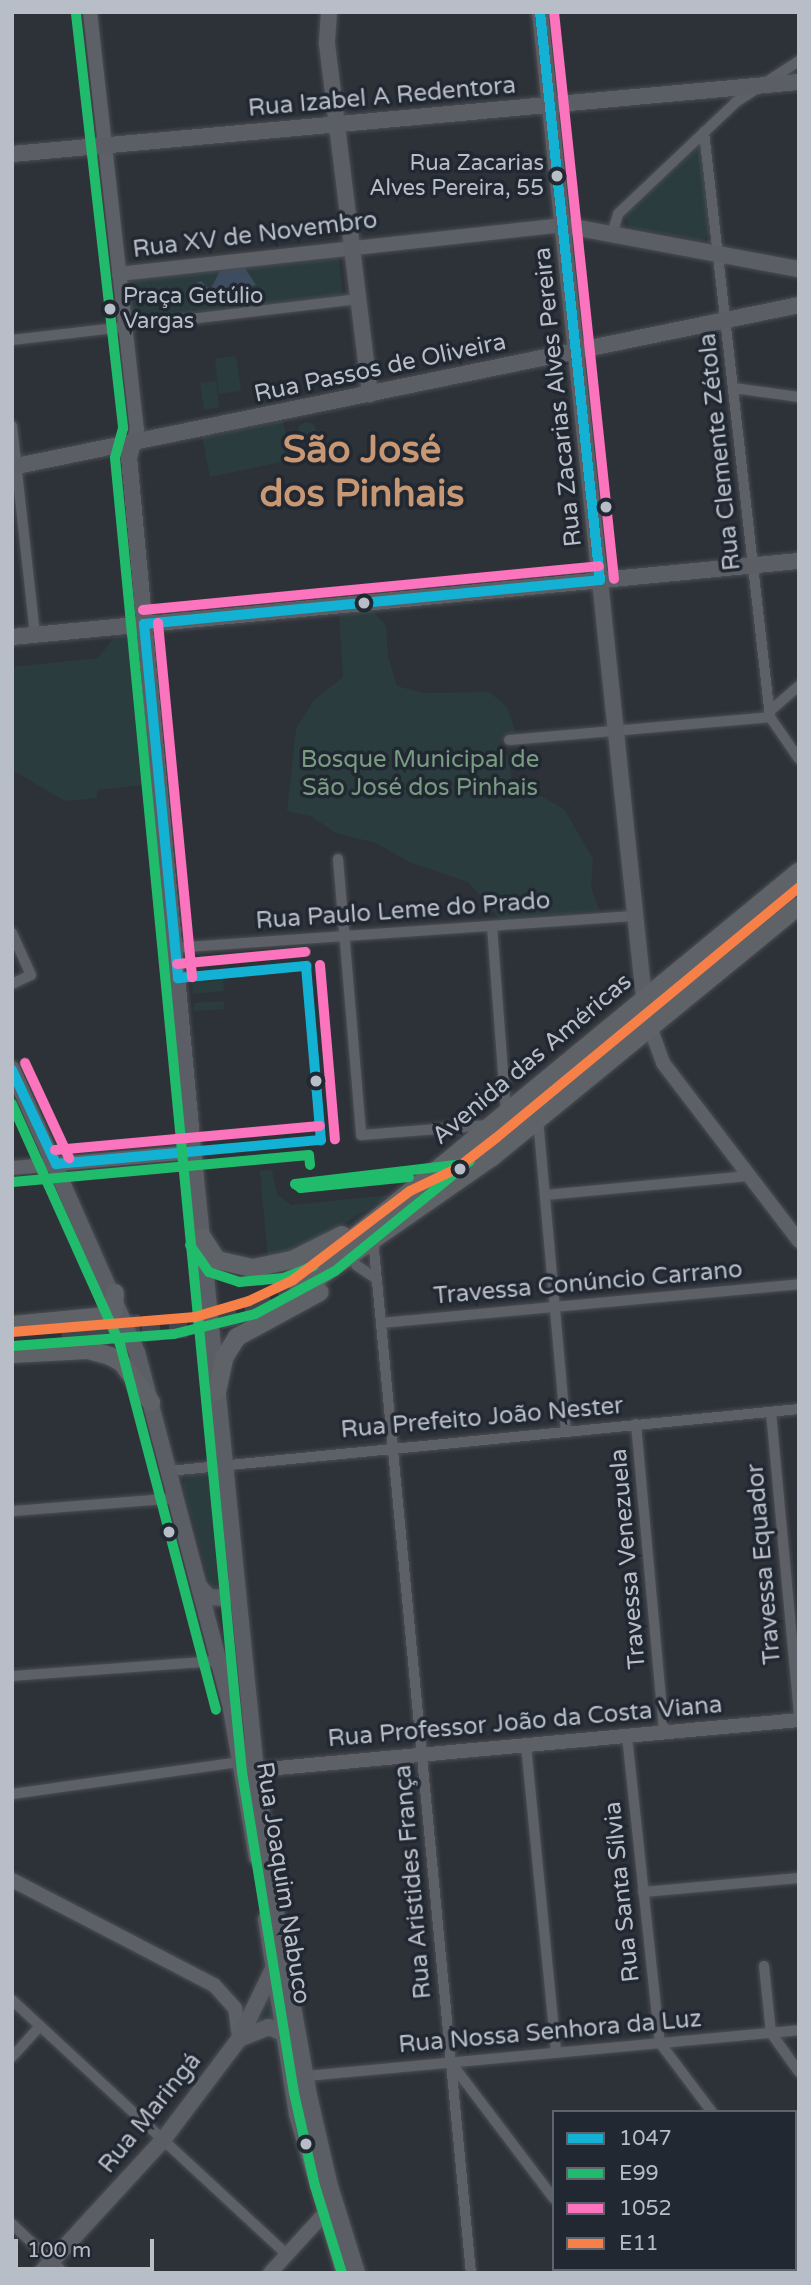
<!DOCTYPE html>
<html>
<head>
<meta charset="utf-8">
<style>
  body { margin:0 }
  #map { position:relative; width:811px; height:2285px; overflow:hidden; background:#2d3238; font-family:"Varela Round",sans-serif }
  div>[style] { position:absolute }
  .green>* { inset:0; background:#2b3c3e }
  .round { border-radius:50% }
  .water>* { inset:0; background:#3e4c60 }
  .primary-tunnel>* { height:18px; margin-top:-9px; transform-origin:0; background:repeating-linear-gradient(90deg,#42474e 0 18px,transparent 0 27px) }
  .roads { filter:drop-shadow(0 0 2px #4b4e53) drop-shadow(0 0 2px #4b4e53) }
  .minor>* { height:10px; margin:-5px; padding:0 5px; transform-origin:5px; border-radius:5px; background:#5d6066 }
  .tertiary>* { height:14px; margin:-7px; padding:0 7px; transform-origin:7px; border-radius:7px; background:#5d6066 }
  .secondary>* { height:16px; margin:-8px; padding:0 8px; transform-origin:8px; border-radius:8px; background:#5b5f65 }
  .primary>* { height:18px; margin:-9px; padding:0 9px; transform-origin:9px; border-radius:9px; background:#5f6368 }
  .bus-1>* { height:10px; margin:-5px; padding:0 5px; transform-origin:5px; border-radius:5px; background:#13b2d5 }
  .bus-2>* { height:10px; margin:-5px; padding:0 5px; transform-origin:5px; border-radius:5px; background:#20bc6c }
  .bus-3>* { height:10px; margin:-5px; padding:0 5px; transform-origin:5px; border-radius:5px; background:#fc73be }
  .bus-4>* { height:10px; margin:-5px; padding:0 5px; transform-origin:5px; border-radius:5px; background:#f78048 }
  .dots>* { width:19px; height:19px; translate:-50% -50%; box-sizing:border-box; border:4px solid #212832; border-radius:50% }
  span { translate:-50% -50%; white-space:nowrap; text-align:center; line-height:1.15; -webkit-text-stroke:7px #212832; paint-order:stroke }
  .bus-label { font-size:22px; color:#b8bec8 }
  .right { translate:-100% -50%; text-align:right }
  .left { translate:0 -50%; text-align:left }
  .street-label { font-size:24px; color:#b8bec8 }
  .park-label { font-size:24px; color:#799b81 }
  .town-label { font-size:38px; color:#c89773; font-weight:700 }
  .frame { position:absolute; inset:0; border:14px solid #b8bec8; pointer-events:none }
  .legend { position:absolute; left:552px; top:2110px; width:245px; height:161px; box-sizing:border-box; background:#212832; border:2px solid #5d646e; margin:0; padding:9px 12px; list-style:none; font-size:21px; color:#b8bec8 }
  .legend li { display:flex; align-items:center; gap:14px; height:35px }
  .legend b { width:35px; border:2px solid #5d646e }
  .scale { position:absolute; left:14px; top:2239px; width:140px; height:32px; box-sizing:border-box; border:4px solid #b8bec8; border-top:0; padding-left:9px; font-size:21px; line-height:24px; white-space:nowrap; color:#b8bec8; -webkit-text-stroke:5px #212832; paint-order:stroke }
</style>
</head>
<body>
<div id="map">
  <div class="green">
    <div style="clip-path:polygon(700px 141px,712px 231px,703px 241px,629px 227px,624px 214px)"></div>
    <div style="clip-path:polygon(338px 250px,343px 299px,127px 324px,122px 276px)"></div>
    <div style="clip-path:polygon(236px 356px,241px 391px,219px 394px,215px 359px)"></div>
    <div style="clip-path:polygon(216px 381px,219px 407px,204px 410px,200px 383px)"></div>
    <div style="clip-path:polygon(283px 420px,291px 460px,210px 477px,202px 436px)"></div>
    <div class="round" style="left:298px;top:422px;width:18px;height:18px"></div>
    <div style="clip-path:polygon(373px 611px,386px 626px,388px 657px,397px 686px,423px 693px,489px 692px,507px 707px,516px 733px,503px 735px,500px 746px,508px 757px,512px 780px,564px 809px,593px 859px,591px 887px,599px 910px,501px 920px,468px 882px,409px 862px,376px 843px,336px 833px,311px 816px,287px 811px,296px 729px,313px 701px,343px 677px,339px 613px)"></div>
    <div style="clip-path:polygon(135px 632px,150px 784px,97px 790px,97px 798px,65px 801px,12px 770px,12px 667px,98px 658px,117px 634px)"></div>
    <div style="clip-path:polygon(223px 980px,224px 991px,193px 994px,192px 983px)"></div>
    <div style="clip-path:polygon(224px 1001px,225px 1009px,194px 1011px,194px 1003px)"></div>
    <div style="clip-path:polygon(272px 1170px,277px 1194px,291px 1205px,390px 1195px,313px 1243px,268px 1259px,260px 1171px)"></div>
    <div style="clip-path:polygon(214px 1472px,219px 1475px,227px 1591px,211px 1586px,183px 1484px,186px 1476px)"></div>
    <div style="clip-path:polygon(269px 1989px,274px 2024px,251px 2023px)"></div>
  </div>
  <div class="water">
    <div style="clip-path:polygon(245px 268px,256px 285px,205px 298px,196px 283px,201px 281px,210px 290px,220px 271px)"></div>
  </div>
  <div class="primary-tunnel">
    <div style="left:70px;top:1328px;width:70px;rotate:-4.1deg"></div>
    <div style="left:62px;top:1341px;width:133px;rotate:-5.6deg"></div>
    <div style="left:194px;top:1328px;width:64px;rotate:-15.3deg"></div>
    <div style="left:256px;top:1311px;width:47px;rotate:-24.9deg"></div>
  </div>
  <div class="roads">
    <div class="minor">
      <div style="left:704px;top:132px;width:589px;rotate:83.56deg"></div>
      <div style="left:770px;top:717px;width:51px;rotate:55.4deg"></div>
      <div style="left:612px;top:234px;width:21px;rotate:-73deg"></div>
      <div style="left:618px;top:214px;width:163px;rotate:-43.5deg"></div>
      <div style="left:736px;top:102px;width:75px;rotate:-33.1deg"></div>
      <div style="left:165px;top:322px;width:195px;rotate:-6.8deg"></div>
      <div style="left:12px;top:340px;width:114px;rotate:-6.6deg"></div>
      <div style="left:733px;top:388px;width:67px;rotate:7.8deg"></div>
      <div style="left:12px;top:426px;width:210px;rotate:83.7deg"></div>
      <div style="left:770px;top:711px;width:38px;rotate:-41deg"></div>
      <div style="left:509px;top:740px;width:262px;rotate:-5deg"></div>
      <div style="left:338px;top:859px;width:277px;rotate:85.2deg"></div>
      <div style="left:361px;top:1135px;width:128px;rotate:-4.5deg"></div>
      <div style="left:492px;top:926px;width:188px;rotate:85.7deg"></div>
      <div style="left:12px;top:933px;width:46px;rotate:65.7deg"></div>
      <div style="left:31px;top:975px;width:21px;rotate:155deg"></div>
      <div style="left:174px;top:948px;width:462px;rotate:-4deg"></div>
      <div style="left:538px;top:1119px;width:313px;rotate:84.9deg"></div>
      <div style="left:545px;top:1195px;width:205px;rotate:-5.3deg"></div>
      <div style="left:373px;top:1239px;width:1039px;rotate:84.59deg"></div>
      <div style="left:356px;top:1265px;width:25px;rotate:34deg"></div>
      <div style="left:381px;top:1323px;width:420px;rotate:-5.3deg"></div>
      <div style="left:771px;top:1412px;width:300px;rotate:84.7deg"></div>
      <div style="left:636px;top:1424px;width:309px;rotate:84.8deg"></div>
      <div style="left:169px;top:1471px;width:633px;rotate:-5.62deg"></div>
      <div style="left:12px;top:1511px;width:165px;rotate:-4.5deg"></div>
      <div style="left:12px;top:1676px;width:207px;rotate:-4.2deg"></div>
      <div style="left:627px;top:1736px;width:309px;rotate:83.9deg"></div>
      <div style="left:660px;top:2043px;width:86px;rotate:53deg"></div>
      <div style="left:526px;top:1745px;width:309px;rotate:84.4deg"></div>
      <div style="left:12px;top:1794px;width:231px;rotate:-8deg"></div>
      <div style="left:643px;top:1892px;width:157px;rotate:-5.1deg"></div>
      <div style="left:764px;top:1966px;width:67px;rotate:84deg"></div>
      <div style="left:771px;top:2033px;width:48px;rotate:54.3deg"></div>
      <div style="left:12px;top:2000px;width:375px;rotate:42.8deg"></div>
      <div style="left:12px;top:2057px;width:42px;rotate:-47.9deg"></div>
      <div style="left:452px;top:2064px;width:169px;rotate:52.9deg"></div>
      <div style="left:306px;top:2076px;width:495px;rotate:-5.3deg"></div>
      <div style="left:12px;top:2224px;width:71px;rotate:43.3deg"></div>
      <div style="left:607px;top:2269px;width:4px;rotate:63deg"></div>
      <div style="left:569px;top:2273px;width:6px;rotate:-39deg"></div>
    </div>
    <div class="tertiary">
      <div style="left:90px;top:12px;width:420px;rotate:83.6deg"></div>
      <div style="left:137px;top:429px;width:15px;rotate:106deg"></div>
      <div style="left:119px;top:274px;width:447px;rotate:-6.3deg"></div>
      <div style="left:650px;top:1027px;width:38px;rotate:70deg"></div>
      <div style="left:663px;top:1063px;width:224px;rotate:52.6deg"></div>
      <div style="left:12px;top:1168px;width:182px;rotate:-5.1deg"></div>
      <div style="left:256px;top:1770px;width:545px;rotate:-5.26deg"></div>
      <div style="left:12px;top:1880px;width:228px;rotate:27.5deg"></div>
      <div style="left:214px;top:1985px;width:31px;rotate:48deg"></div>
      <div style="left:235px;top:2008px;width:30px;rotate:82deg"></div>
      <div style="left:795px;top:2236px;width:5px;rotate:-37deg"></div>
      <div style="left:270px;top:2273px;width:80px;rotate:-47.5deg"></div>
      <div style="left:747px;top:2273px;width:6px;rotate:-45deg"></div>
    </div>
    <div class="secondary">
      <div style="left:329px;top:12px;width:32px;rotate:94deg"></div>
      <div style="left:327px;top:44px;width:353px;rotate:83deg"></div>
      <div style="left:540px;top:12px;width:991px;rotate:83.98deg"></div>
      <div style="left:644px;top:998px;width:30px;rotate:78deg"></div>
      <div style="left:12px;top:154px;width:790px;rotate:-5.23deg"></div>
      <div style="left:563px;top:225px;width:240px;rotate:10.6deg"></div>
      <div style="left:133px;top:443px;width:15px;rotate:106deg"></div>
      <div style="left:129px;top:457px;width:685px;rotate:84.72deg"></div>
      <div style="left:192px;top:1139px;width:634px;rotate:84.21deg"></div>
      <div style="left:256px;top:1770px;width:121px;rotate:82.4deg"></div>
      <div style="left:272px;top:1890px;width:204px;rotate:79.8deg"></div>
      <div style="left:308px;top:2091px;width:94px;rotate:77.1deg"></div>
      <div style="left:329px;top:2183px;width:94px;rotate:72.7deg"></div>
      <div style="left:12px;top:467px;width:804px;rotate:-11.63deg"></div>
      <div style="left:12px;top:637px;width:791px;rotate:-5.52deg"></div>
      <div style="left:12px;top:1069px;width:309px;rotate:66.2deg"></div>
      <div style="left:137px;top:1352px;width:369px;rotate:75.2deg"></div>
      <div style="left:231px;top:1709px;width:151px;rotate:80.1deg"></div>
      <div style="left:199px;top:1586px;width:15px;rotate:48deg"></div>
      <div style="left:209px;top:1597px;width:15px;rotate:4deg"></div>
      <div style="left:224px;top:1598px;width:21px;rotate:-53deg"></div>
      <div style="left:266px;top:1919px;width:198px;rotate:81deg"></div>
      <div style="left:297px;top:2115px;width:165px;rotate:73.4deg"></div>
      <div style="left:239px;top:2039px;width:32px;rotate:-22deg"></div>
      <div style="left:269px;top:2027px;width:24px;rotate:24deg"></div>
      <div style="left:41px;top:2273px;width:180px;rotate:-47.5deg"></div>
      <div style="left:163px;top:2140px;width:126px;rotate:-53deg"></div>
      <div style="left:239px;top:2039px;width:80px;rotate:-64.1deg"></div>
    </div>
    <div class="primary">
      <div style="left:202px;top:1237px;width:27px;rotate:57deg"></div>
      <div style="left:217px;top:1260px;width:37px;rotate:13deg"></div>
      <div style="left:253px;top:1268px;width:40px;rotate:-12deg"></div>
      <div style="left:292px;top:1260px;width:56px;rotate:-26.6deg"></div>
      <div style="left:293px;top:1280px;width:40px;rotate:-32deg"></div>
      <div style="left:327px;top:1259px;width:173px;rotate:-39.1deg"></div>
      <div style="left:461px;top:1150px;width:438px;rotate:-39.5deg"></div>
      <div style="left:299px;top:1291px;width:235px;rotate:-34.8deg"></div>
      <div style="left:492px;top:1157px;width:397px;rotate:-39.3deg"></div>
      <div style="left:12px;top:1325px;width:94px;rotate:-5.5deg"></div>
      <div style="left:106px;top:1316px;width:10px;rotate:-37deg"></div>
      <div style="left:114px;top:1310px;width:17px;rotate:-87deg"></div>
      <div style="left:12px;top:1354px;width:76px;rotate:-3deg"></div>
      <div style="left:88px;top:1350px;width:23px;rotate:15deg"></div>
      <div style="left:110px;top:1356px;width:14px;rotate:30deg"></div>
      <div style="left:122px;top:1363px;width:49px;rotate:53.4deg"></div>
      <div style="left:217px;top:1392px;width:35px;rotate:-78deg"></div>
      <div style="left:224px;top:1358px;width:25px;rotate:-58deg"></div>
      <div style="left:237px;top:1337px;width:94px;rotate:-28.5deg"></div>
    </div>
  </div>
  <div class="bus-1">
    <div style="left:540px;top:12px;width:571px;rotate:83.97deg"></div>
    <div style="left:144px;top:624px;width:458px;rotate:-5.5deg"></div>
    <div style="left:144px;top:624px;width:356px;rotate:84.5deg"></div>
    <div style="left:306px;top:966px;width:175px;rotate:85.1deg"></div>
    <div style="left:178px;top:978px;width:129px;rotate:-5.4deg"></div>
    <div style="left:12px;top:1070px;width:104px;rotate:64.9deg"></div>
    <div style="left:56px;top:1164px;width:266px;rotate:-5.2deg"></div>
  </div>
  <div class="bus-2">
    <div style="left:76px;top:14px;width:417px;rotate:83.5deg"></div>
    <div style="left:123px;top:428px;width:31px;rotate:105deg"></div>
    <div style="left:115px;top:458px;width:1320px;rotate:84.48deg"></div>
    <div style="left:242px;top:1772px;width:325px;rotate:80.8deg"></div>
    <div style="left:294px;top:2093px;width:95px;rotate:77.3deg"></div>
    <div style="left:315px;top:2186px;width:91px;rotate:72.8deg"></div>
    <div style="left:12px;top:1104px;width:263px;rotate:65.8deg"></div>
    <div style="left:120px;top:1344px;width:378px;rotate:75.3deg"></div>
    <div style="left:409px;top:1177px;width:109px;rotate:174.2deg"></div>
    <div style="left:301px;top:1188px;width:7px;rotate:-146deg"></div>
    <div style="left:295px;top:1184px;width:168px;rotate:-6.8deg"></div>
    <div style="left:13px;top:1182px;width:297px;rotate:-5.2deg"></div>
    <div style="left:309px;top:1155px;width:10px;rotate:84deg"></div>
    <div style="left:190px;top:1245px;width:33px;rotate:55deg"></div>
    <div style="left:209px;top:1272px;width:32px;rotate:18deg"></div>
    <div style="left:239px;top:1282px;width:45px;rotate:-5.1deg"></div>
    <div style="left:284px;top:1278px;width:32px;rotate:-22deg"></div>
    <div style="left:13px;top:1346px;width:161px;rotate:-4.3deg"></div>
    <div style="left:174px;top:1334px;width:83px;rotate:-13.9deg"></div>
    <div style="left:255px;top:1314px;width:91px;rotate:-28.3deg"></div>
    <div style="left:335px;top:1271px;width:174px;rotate:-39.2deg"></div>
  </div>
  <div class="bus-3">
    <div style="left:554px;top:12px;width:570px;rotate:83.96deg"></div>
    <div style="left:143px;top:610px;width:458px;rotate:-5.5deg"></div>
    <div style="left:158px;top:623px;width:356px;rotate:84.5deg"></div>
    <div style="left:177px;top:964px;width:129px;rotate:-5.4deg"></div>
    <div style="left:320px;top:965px;width:175px;rotate:85.1deg"></div>
    <div style="left:25px;top:1063px;width:105px;rotate:65.1deg"></div>
    <div style="left:55px;top:1150px;width:266px;rotate:-5.2deg"></div>
  </div>
  <div class="bus-4">
    <div style="left:12px;top:1332px;width:184px;rotate:-4.7deg"></div>
    <div style="left:195px;top:1317px;width:56px;rotate:-16.5deg"></div>
    <div style="left:249px;top:1301px;width:49px;rotate:-25.5deg"></div>
    <div style="left:293px;top:1280px;width:147px;rotate:-37.3deg"></div>
    <div style="left:410px;top:1191px;width:51px;rotate:-25.6deg"></div>
    <div style="left:456px;top:1169px;width:51px;rotate:-37.8deg"></div>
    <div style="left:496px;top:1138px;width:393px;rotate:-39.6deg"></div>
  </div>
  <div class="dots">
    <div style="left:557px;top:176px;background:#b8bec8"></div>
    <div style="left:110px;top:309px;background:#b8bec8"></div>
    <div style="left:606px;top:507px;background:#b8bec8"></div>
    <div style="left:364px;top:603px;background:#b8bec8"></div>
    <div style="left:316px;top:1081px;background:#b8bec8"></div>
    <div style="left:460px;top:1169px;background:#b8bec8"></div>
    <div style="left:169px;top:1532px;background:#b8bec8"></div>
    <div style="left:306px;top:2144px;background:#b8bec8"></div>
  </div>
  <div class="bus-label">
    <span class="right" style="left:544px;top:176px">Rua Zacarias<br>Alves Pereira, 55</span>
    <span class="left" style="left:123px;top:309px">Praça Getúlio<br>Vargas</span>
  </div>
  <div class="street-label">
    <span style="left:382px;top:97px;rotate:-5deg">Rua Izabel A Redentora</span>
    <span style="left:255px;top:235px;rotate:-7deg">Rua XV de Novembro</span>
    <span style="left:380px;top:368px;rotate:-12deg">Rua Passos de Oliveira</span>
    <span style="left:558px;top:397px;rotate:-96deg">Rua Zacarias Alves Pereira</span>
    <span style="left:720px;top:452px;rotate:-96deg">Rua Clemente Zétola</span>
    <span style="left:403px;top:911px;rotate:-4deg">Rua Paulo Leme do Prado</span>
    <span style="left:532px;top:1059px;rotate:-40deg">Avenida das Américas</span>
    <span style="left:588px;top:1283px;rotate:-5deg">Travessa Conúncio Carrano</span>
    <span style="left:482px;top:1418px;rotate:-5deg">Rua Prefeito João Nester</span>
    <span style="left:628px;top:1559px;rotate:-95deg">Travessa Venezuela</span>
    <span style="left:764px;top:1564px;rotate:-95deg">Travessa Equador</span>
    <span style="left:525px;top:1722px;rotate:-5deg">Rua Professor João da Costa Viana</span>
    <span style="left:413px;top:1882px;rotate:-95deg">Rua Aristides França</span>
    <span style="left:283px;top:1883px;rotate:81deg">Rua Joaquim Nabuco</span>
    <span style="left:622px;top:1892px;rotate:-96deg">Rua Santa Sílvia</span>
    <span style="left:550px;top:2032px;rotate:-5deg">Rua Nossa Senhora da Luz</span>
    <span style="left:150px;top:2113px;rotate:-51deg">Rua Maringá</span>
  </div>
  <div class="park-label">
    <span style="left:420px;top:774px">Bosque Municipal de<br>São José dos Pinhais</span>
  </div>
  <div class="town-label">
    <span style="left:362px;top:473px">São José<br>dos Pinhais</span>
  </div>
  <div class="frame"></div>
  <ul class="legend">
  <li><b style="height:9px;background:#13b2d5"></b>1047</li>
  <li><b style="height:9px;background:#20bc6c"></b>E99</li>
  <li><b style="height:9px;background:#fc73be"></b>1052</li>
  <li><b style="height:9px;background:#f78048"></b>E11</li>
  </ul>
  <div class="scale">100 m</div>
</div>
</body>
</html>
